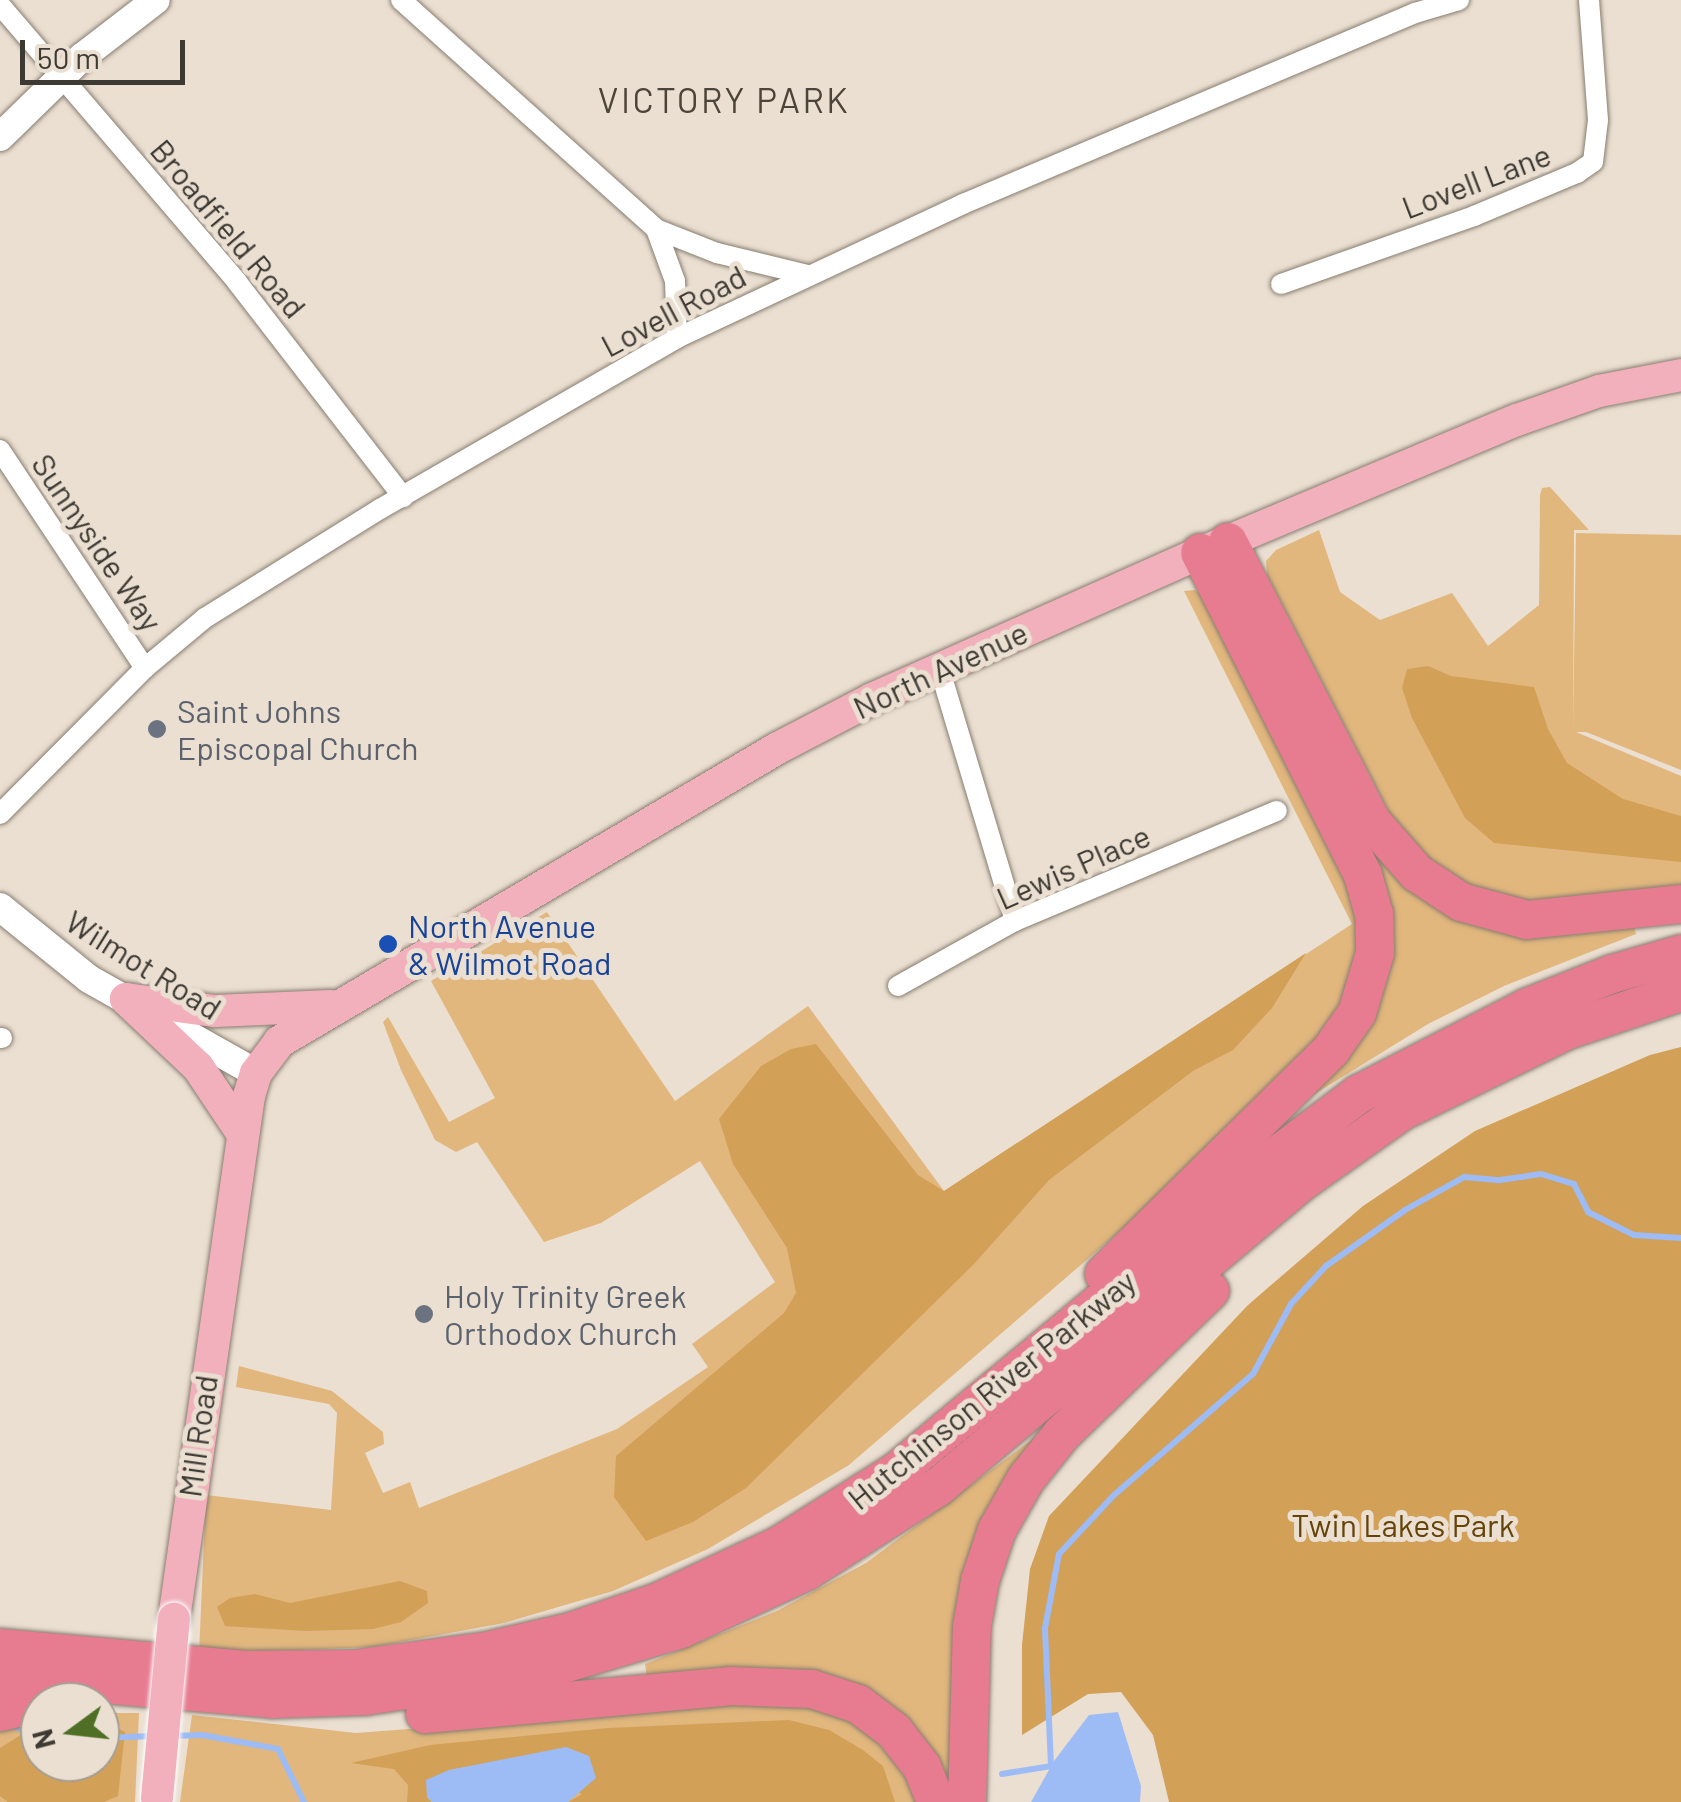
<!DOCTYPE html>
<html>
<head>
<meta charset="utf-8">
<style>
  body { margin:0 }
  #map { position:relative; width:1681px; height:1802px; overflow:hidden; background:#eadfd1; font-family:Barlow,sans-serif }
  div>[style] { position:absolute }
  .green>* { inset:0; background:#e1b77d }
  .forest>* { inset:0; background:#d3a058 }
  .water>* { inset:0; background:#9dbbf4 }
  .stream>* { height:6px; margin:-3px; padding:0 3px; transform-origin:3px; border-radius:3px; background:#9dbbf4 }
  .roads { filter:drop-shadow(0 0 2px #877d70) drop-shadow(0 0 2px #877d70) }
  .street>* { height:20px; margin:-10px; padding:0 10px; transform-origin:10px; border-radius:10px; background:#fff }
  .secondary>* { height:28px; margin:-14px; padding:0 14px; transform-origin:14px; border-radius:14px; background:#fff }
  .primary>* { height:32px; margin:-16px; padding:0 16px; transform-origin:16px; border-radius:16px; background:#f1b0bc }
  .highway>* { height:38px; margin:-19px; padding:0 19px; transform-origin:19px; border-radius:19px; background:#e77b90 }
  .bridges { filter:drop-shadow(0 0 2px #fff) drop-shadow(0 0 2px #fff) }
  .primary-bridge>* { height:32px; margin:-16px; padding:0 16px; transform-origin:16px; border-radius:16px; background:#f1b0bc }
  .dots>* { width:28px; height:28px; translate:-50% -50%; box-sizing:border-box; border:5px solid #eadfd1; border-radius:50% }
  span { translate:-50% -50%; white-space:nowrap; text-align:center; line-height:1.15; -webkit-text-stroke:10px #eadfd1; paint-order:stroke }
  .street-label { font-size:32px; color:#3d3933 }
  .worship-label { font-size:32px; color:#5b616d }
  .left { translate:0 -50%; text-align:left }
  .transit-label { font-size:32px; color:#164399 }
  .park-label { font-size:32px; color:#654307 }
  .neighbourhood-label { font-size:35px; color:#4d4439; letter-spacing:2.5px }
  .north { position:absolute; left:20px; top:1682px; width:100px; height:100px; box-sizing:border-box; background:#eadfd1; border:2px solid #a59d92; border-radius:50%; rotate:255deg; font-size:28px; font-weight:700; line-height:40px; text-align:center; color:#3d3933 }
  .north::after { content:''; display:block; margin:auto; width:35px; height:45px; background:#4e6f25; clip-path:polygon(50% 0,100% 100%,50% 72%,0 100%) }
  .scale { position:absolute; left:20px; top:40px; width:165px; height:45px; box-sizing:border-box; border:5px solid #3d3933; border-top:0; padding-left:12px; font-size:30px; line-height:35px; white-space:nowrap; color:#3d3933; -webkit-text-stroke:8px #eadfd1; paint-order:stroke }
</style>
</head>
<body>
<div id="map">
  <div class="green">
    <div style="clip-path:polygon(1550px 487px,1589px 530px,1574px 530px,1573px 731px,1576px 533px,1681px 535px,1681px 770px,1586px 732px,1576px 732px,1681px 776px,1681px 887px,1546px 904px,1490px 896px,1445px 874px,1398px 830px,1267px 575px,1266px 561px,1276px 550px,1319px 530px,1340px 592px,1380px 620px,1452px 593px,1488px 646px,1539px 605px,1540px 495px,1542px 488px)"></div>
    <div style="clip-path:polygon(1195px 590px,1207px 598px,1342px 863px,1360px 913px,1351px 997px,1313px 1049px,1171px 1187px,849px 1465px,708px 1549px,613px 1591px,504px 1623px,373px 1647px,199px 1654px,206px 1495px,331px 1510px,337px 1413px,329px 1404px,236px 1387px,239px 1366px,332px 1391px,383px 1432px,384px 1444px,365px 1453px,383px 1493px,410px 1482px,419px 1508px,617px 1429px,708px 1367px,692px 1344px,775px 1282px,700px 1161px,601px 1223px,544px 1242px,477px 1142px,456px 1152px,435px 1140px,401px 1070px,383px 1022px,388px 1017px,449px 1122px,495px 1098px,431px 981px,547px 912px,675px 1101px,808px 1006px,944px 1191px,1352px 924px,1184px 591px)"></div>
    <div style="clip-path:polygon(1341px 803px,1407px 883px,1634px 926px,1636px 934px,1504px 986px,1428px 1024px,1305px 1100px,1383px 976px)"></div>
    <div style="clip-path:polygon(1038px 1435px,1006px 1485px,956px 1802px,904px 1724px,647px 1677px,645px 1664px,777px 1611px,866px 1563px)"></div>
    <div style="clip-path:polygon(760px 1702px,815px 1707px,863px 1727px,908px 1776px,918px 1802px,180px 1802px,192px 1715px,356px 1733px)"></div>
    <div style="clip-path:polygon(40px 1713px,40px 1762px,100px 1762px,100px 1713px,139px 1713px,135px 1802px,0 1802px,0 1726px)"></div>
  </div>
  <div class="forest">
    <div style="clip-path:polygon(1428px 666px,1451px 676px,1534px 687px,1548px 729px,1567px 763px,1623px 799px,1681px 816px,1681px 862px,1494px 843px,1465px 818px,1412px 718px,1402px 688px,1407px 669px)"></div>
    <div style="clip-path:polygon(1306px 953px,1272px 1008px,1233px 1050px,1193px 1071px,1049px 1180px,974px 1264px,746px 1488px,693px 1522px,646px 1541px,614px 1497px,616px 1456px,784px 1313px,796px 1293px,787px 1248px,733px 1164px,719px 1119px,761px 1066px,791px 1049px,816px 1044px,918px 1175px,944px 1191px)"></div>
    <div style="clip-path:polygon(1681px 1047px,1681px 1802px,1169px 1802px,1153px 1735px,1121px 1692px,1088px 1694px,1022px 1735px,1022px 1645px,1030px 1569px,1049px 1516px,1248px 1305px,1363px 1206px,1475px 1131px,1650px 1055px)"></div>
    <div style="clip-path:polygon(400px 1581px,427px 1591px,428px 1603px,401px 1622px,373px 1629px,306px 1631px,225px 1626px,217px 1607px,230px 1598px,255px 1594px,290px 1603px)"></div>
    <div style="clip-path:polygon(100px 1719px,125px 1732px,118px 1796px,104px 1802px,8px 1802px,0 1796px,0 1748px,40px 1723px,40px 1762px,100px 1762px)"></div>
    <div style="clip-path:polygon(789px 1720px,829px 1730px,863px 1750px,883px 1766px,895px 1802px,568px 1802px,582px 1794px,511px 1759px,449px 1770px,436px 1777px,427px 1797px,432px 1802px,407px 1802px,408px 1785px,394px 1769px,351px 1763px,430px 1745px,608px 1728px)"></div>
  </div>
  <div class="water">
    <div style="clip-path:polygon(1118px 1712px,1141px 1786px,1140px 1802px,1031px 1802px,1054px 1761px,1089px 1715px)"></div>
    <div style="clip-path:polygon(566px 1747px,589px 1756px,596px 1778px,568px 1802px,432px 1802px,427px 1797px,426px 1780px,449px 1770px)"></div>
  </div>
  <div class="stream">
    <div style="left:13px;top:1726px;width:29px;rotate:22deg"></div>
    <div style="left:171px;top:1736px;width:31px;rotate:-2deg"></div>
    <div style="left:202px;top:1735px;width:77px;rotate:10.4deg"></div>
    <div style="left:278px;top:1749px;width:59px;rotate:63.9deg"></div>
    <div style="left:100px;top:1738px;width:54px;rotate:-2.1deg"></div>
    <div style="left:1002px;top:1774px;width:50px;rotate:-9.3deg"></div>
    <div style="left:1051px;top:1766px;width:138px;rotate:-92.5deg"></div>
    <div style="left:1045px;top:1628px;width:75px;rotate:-79.3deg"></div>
    <div style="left:1059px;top:1554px;width:79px;rotate:-47deg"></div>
    <div style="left:1113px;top:1496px;width:186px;rotate:-41.1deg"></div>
    <div style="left:1253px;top:1374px;width:80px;rotate:-61.5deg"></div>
    <div style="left:1291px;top:1304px;width:52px;rotate:-47.4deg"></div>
    <div style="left:1326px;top:1266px;width:97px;rotate:-35.3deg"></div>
    <div style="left:1405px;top:1210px;width:68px;rotate:-29.2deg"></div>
    <div style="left:1464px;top:1177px;width:36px;rotate:5deg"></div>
    <div style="left:1500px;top:1180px;width:41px;rotate:-8.3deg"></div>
    <div style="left:1541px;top:1174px;width:34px;rotate:17deg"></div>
    <div style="left:1574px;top:1184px;width:31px;rotate:63deg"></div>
    <div style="left:1588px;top:1212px;width:51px;rotate:26.6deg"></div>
    <div style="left:1634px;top:1235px;width:47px;rotate:3.7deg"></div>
  </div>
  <div class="roads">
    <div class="street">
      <div style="left:401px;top:0;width:343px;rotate:41.9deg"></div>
      <div style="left:656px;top:229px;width:66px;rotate:21.5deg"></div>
      <div style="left:717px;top:253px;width:94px;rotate:13.6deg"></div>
      <div style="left:0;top:5px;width:365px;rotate:49.4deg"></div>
      <div style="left:237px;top:282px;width:272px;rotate:52.3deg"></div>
      <div style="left:656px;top:229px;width:55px;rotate:69.9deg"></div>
      <div style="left:675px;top:281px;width:57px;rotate:88deg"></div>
      <div style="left:1281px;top:284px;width:205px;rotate:-19.4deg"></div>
      <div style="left:1474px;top:216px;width:112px;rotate:-22.7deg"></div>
      <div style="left:1577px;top:173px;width:19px;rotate:-35deg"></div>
      <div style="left:1593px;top:162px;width:42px;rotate:-83.2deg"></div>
      <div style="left:1598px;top:120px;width:120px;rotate:-94.3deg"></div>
      <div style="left:0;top:450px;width:262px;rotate:56.4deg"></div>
      <div style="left:939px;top:667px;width:265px;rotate:73.3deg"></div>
      <div style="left:0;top:814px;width:206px;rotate:-45.2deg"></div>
      <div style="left:145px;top:668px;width:78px;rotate:-39.8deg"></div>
      <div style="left:205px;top:618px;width:206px;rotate:-31.9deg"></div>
      <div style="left:380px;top:509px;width:343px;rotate:-29.9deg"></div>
      <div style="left:677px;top:338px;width:316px;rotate:-25.1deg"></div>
      <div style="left:963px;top:204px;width:491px;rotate:-22.9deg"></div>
      <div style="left:1415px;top:13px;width:46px;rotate:-16.5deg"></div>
      <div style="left:898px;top:986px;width:134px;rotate:-29.1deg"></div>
      <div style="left:1015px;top:921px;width:284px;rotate:-22.8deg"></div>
      <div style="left:0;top:1038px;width:2px"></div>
    </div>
    <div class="secondary">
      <div style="left:0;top:137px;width:115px;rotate:-44.3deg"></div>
      <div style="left:82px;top:57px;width:93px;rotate:-37.6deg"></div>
      <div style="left:0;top:907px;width:114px;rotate:39deg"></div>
      <div style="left:89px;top:979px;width:192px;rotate:29.4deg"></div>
    </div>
    <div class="primary">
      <div style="left:126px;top:999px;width:90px;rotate:7.7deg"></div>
      <div style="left:215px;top:1011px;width:116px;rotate:-2.5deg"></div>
      <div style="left:126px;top:999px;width:99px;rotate:43.4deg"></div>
      <div style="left:198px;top:1067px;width:79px;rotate:56.3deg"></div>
      <div style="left:174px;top:1619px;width:528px;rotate:-81.84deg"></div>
      <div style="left:249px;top:1096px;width:24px;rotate:-73deg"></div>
      <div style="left:256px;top:1073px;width:39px;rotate:-53deg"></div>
      <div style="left:279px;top:1042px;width:579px;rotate:-30.51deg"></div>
      <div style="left:778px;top:748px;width:106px;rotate:-27.5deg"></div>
      <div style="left:872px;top:699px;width:359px;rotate:-24deg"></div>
      <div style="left:1200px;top:553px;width:344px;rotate:-22.8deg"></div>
      <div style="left:1517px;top:420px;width:87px;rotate:-19.5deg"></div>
      <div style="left:1599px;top:391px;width:84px;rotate:-11deg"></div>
    </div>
    <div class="highway">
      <div style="left:1228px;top:542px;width:315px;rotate:62.8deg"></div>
      <div style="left:1372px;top:822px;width:68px;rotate:48.6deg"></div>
      <div style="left:1417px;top:873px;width:53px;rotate:33.4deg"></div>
      <div style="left:1461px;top:902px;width:68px;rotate:15.3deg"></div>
      <div style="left:1527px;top:920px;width:155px;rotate:-5.9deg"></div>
      <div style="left:1104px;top:1274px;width:319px;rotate:-44.6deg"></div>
      <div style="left:1331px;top:1050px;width:45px;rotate:-54.9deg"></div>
      <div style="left:1357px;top:1013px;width:63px;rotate:-73.3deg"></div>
      <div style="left:1375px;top:953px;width:39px;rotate:-91deg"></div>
      <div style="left:1374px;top:914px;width:41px;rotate:-105.8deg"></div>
      <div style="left:1363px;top:875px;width:361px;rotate:-116.8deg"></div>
      <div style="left:0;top:1648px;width:249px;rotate:5.1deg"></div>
      <div style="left:248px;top:1670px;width:106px;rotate:-0.5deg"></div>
      <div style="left:354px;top:1669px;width:134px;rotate:-7.7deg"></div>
      <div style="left:487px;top:1651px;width:85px;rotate:-12.9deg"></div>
      <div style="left:570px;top:1632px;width:93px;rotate:-18.8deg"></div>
      <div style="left:658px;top:1602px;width:135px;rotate:-25deg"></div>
      <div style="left:780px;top:1545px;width:137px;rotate:-32.2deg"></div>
      <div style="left:896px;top:1472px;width:493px;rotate:-39.7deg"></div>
      <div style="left:1275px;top:1157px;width:105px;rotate:-36.9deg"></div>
      <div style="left:1359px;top:1094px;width:188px;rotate:-27.2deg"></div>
      <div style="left:1526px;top:1008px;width:92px;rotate:-21.6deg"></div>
      <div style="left:1612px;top:974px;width:72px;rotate:-16.2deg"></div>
      <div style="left:0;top:1675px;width:273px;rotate:5deg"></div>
      <div style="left:272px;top:1699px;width:93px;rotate:-1.8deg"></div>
      <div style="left:365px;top:1696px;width:180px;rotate:-8.3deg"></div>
      <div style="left:543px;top:1670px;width:144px;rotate:-16.5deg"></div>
      <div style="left:681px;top:1629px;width:139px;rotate:-24.7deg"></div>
      <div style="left:807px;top:1571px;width:156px;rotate:-32.7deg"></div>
      <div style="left:938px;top:1487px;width:473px;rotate:-40deg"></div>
      <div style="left:1300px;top:1183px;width:125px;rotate:-35.2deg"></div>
      <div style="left:1402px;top:1111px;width:182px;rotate:-26.1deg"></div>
      <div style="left:1565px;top:1031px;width:122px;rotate:-18.6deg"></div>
      <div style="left:0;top:1712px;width:72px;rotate:-12.9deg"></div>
      <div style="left:425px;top:1714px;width:306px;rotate:-5.2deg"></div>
      <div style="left:730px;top:1686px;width:82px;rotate:2.1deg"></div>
      <div style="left:812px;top:1689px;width:48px;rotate:18.1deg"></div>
      <div style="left:858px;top:1704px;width:45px;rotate:36.9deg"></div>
      <div style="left:894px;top:1731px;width:46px;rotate:52.1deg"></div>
      <div style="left:922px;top:1767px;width:38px;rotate:68deg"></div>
      <div style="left:967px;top:1802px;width:176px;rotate:-88.4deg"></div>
      <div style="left:972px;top:1626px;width:46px;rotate:-79.9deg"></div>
      <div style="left:980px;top:1581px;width:54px;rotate:-71.6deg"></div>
      <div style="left:997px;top:1530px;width:59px;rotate:-60.4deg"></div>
      <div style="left:1026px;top:1479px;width:58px;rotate:-51.3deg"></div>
      <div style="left:1062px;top:1434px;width:206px;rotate:-44deg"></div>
    </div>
  </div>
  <div class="bridges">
    <div class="primary-bridge">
      <div style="left:157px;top:1798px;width:180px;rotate:-84.6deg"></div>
    </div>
  </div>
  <div class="dots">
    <div style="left:157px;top:729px;background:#6b7280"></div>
    <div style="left:388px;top:944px;background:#1a4fb4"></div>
    <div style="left:424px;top:1314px;background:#6b7280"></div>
  </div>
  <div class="street-label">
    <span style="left:1476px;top:180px;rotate:-21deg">Lovell Lane</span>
    <span style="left:229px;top:228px;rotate:50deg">Broadfield Road</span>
    <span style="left:673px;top:310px;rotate:-28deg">Lovell Road</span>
    <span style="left:98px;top:542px;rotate:56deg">Sunnyside Way</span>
    <span style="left:940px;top:669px;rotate:-25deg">North Avenue</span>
    <span style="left:1073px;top:866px;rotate:-24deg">Lewis Place</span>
    <span style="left:144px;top:964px;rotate:32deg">Wilmot Road</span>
    <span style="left:991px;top:1389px;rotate:-39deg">Hutchinson River Parkway</span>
    <span style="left:197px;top:1436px;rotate:-82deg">Mill Road</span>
  </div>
  <div class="worship-label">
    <span class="left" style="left:177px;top:729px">Saint Johns<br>Episcopal Church</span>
    <span class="left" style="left:444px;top:1314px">Holy Trinity Greek<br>Orthodox Church</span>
  </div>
  <div class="transit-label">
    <span class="left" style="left:408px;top:944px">North Avenue<br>&amp; Wilmot Road</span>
  </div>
  <div class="park-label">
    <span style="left:1403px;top:1524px">Twin Lakes Park</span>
  </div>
  <div class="neighbourhood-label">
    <span style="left:724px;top:99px">VICTORY PARK</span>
  </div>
  <div class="north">N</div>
  <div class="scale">50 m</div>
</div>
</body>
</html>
